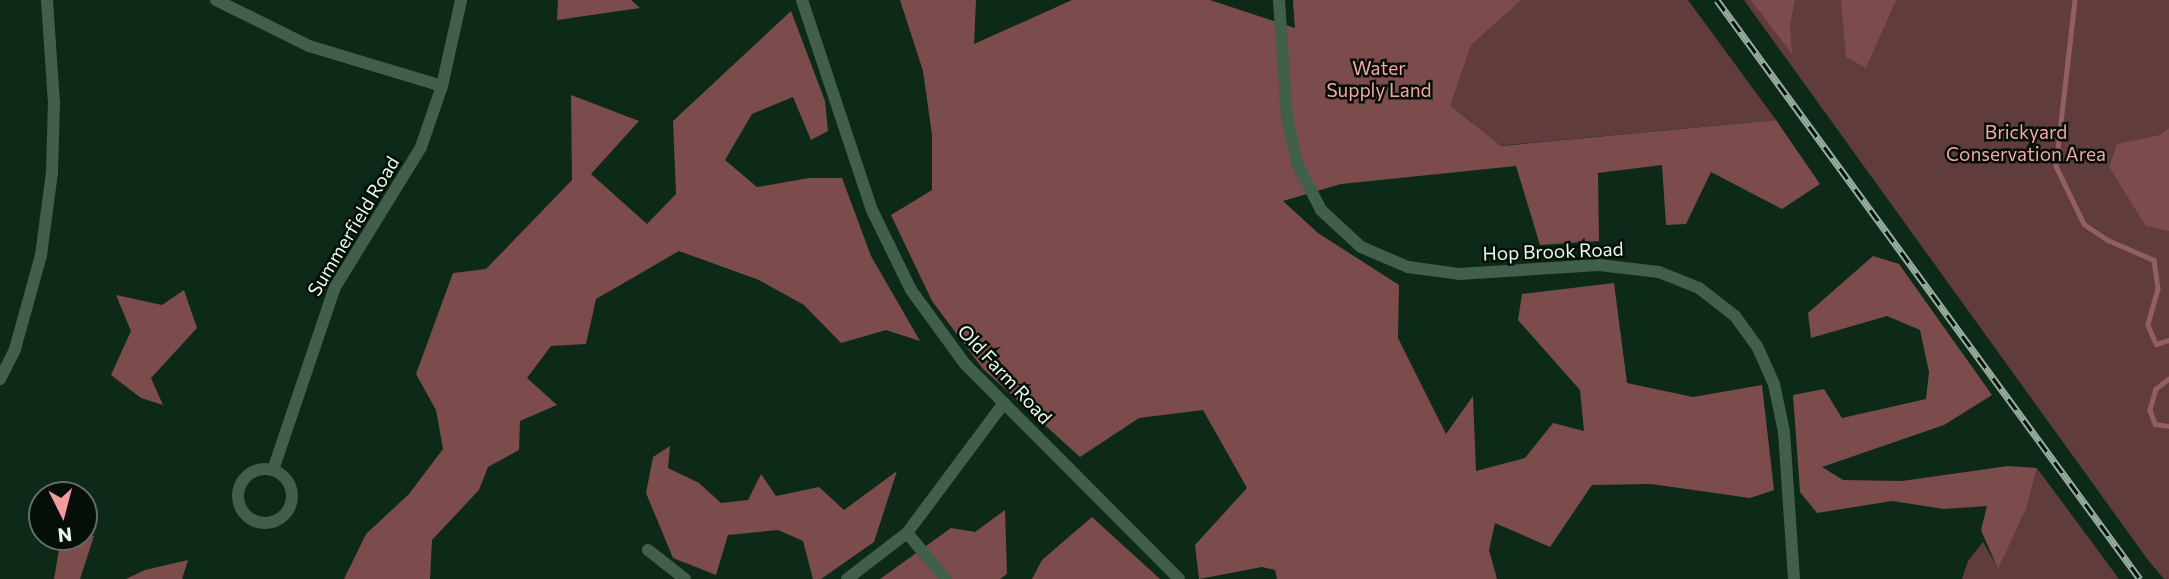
<!DOCTYPE html>
<html>
<head>
<meta charset="utf-8">
<style>
  body { margin:0 }
  #map { position:relative; width:2169px; height:579px; overflow:hidden; background:#0d2a18; font-family:Commissioner,sans-serif }
  div>[style] { position:absolute }
  .green>* { inset:0; background:#603c3d }
  .forest>* { inset:0; background:#7c4b4c }
  .stream>* { height:4.5px; margin:-2.25px; padding:0 2.25px; transform-origin:2.25px; border-radius:2.25px; background:#925f60 }
  .street>* { height:12px; margin:-6px; padding:0 6px; transform-origin:6px; border-radius:6px; background:#415f4a }
  .street>.ring { margin:-6px; padding:0; box-sizing:content-box; background:none; border:12px solid #415f4a; border-radius:50% }
  .rail>* { height:7px; margin-top:-3.5px; transform-origin:0; background:repeating-linear-gradient(90deg,#050f08 0 13px,#98ad9e 0 26px); box-sizing:border-box; border-block:2px solid #98ad9e }
  span { translate:-50% -50%; white-space:nowrap; text-align:center; line-height:1.15; -webkit-text-stroke:5px #050f08; paint-order:stroke }
  .park-label { font-size:19px; color:#f7a5a7 }
  .street-label { font-size:19px; color:#e9faed }
  .north { position:absolute; left:28px; top:481px; width:70px; height:70px; box-sizing:border-box; background:#050f08; border:2px solid #606d64; border-radius:50%; rotate:174deg; font-size:19px; font-weight:700; line-height:28px; text-align:center; color:#e9faed }
  .north::after { content:''; display:block; margin:auto; width:24px; height:32px; background:#f59b9d; clip-path:polygon(50% 0,100% 100%,50% 72%,0 100%) }
</style>
</head>
<body>
<div id="map">
  <div class="green">
    <div style="clip-path:polygon(1293px 0,1688px 0,1776px 120px,1316px 163px,1298px 72px)"></div>
    <div style="clip-path:polygon(1744px 0,2169px 0,2169px 579px,2164px 579px,2148px 560px)"></div>
    <div style="clip-path:polygon(2037px 468px,2119px 579px,1962px 579px,1968px 561px,1983px 542px,1998px 568px,2027px 507px)"></div>
  </div>
  <div class="forest">
    <div style="clip-path:polygon(558px 0,631px 0,640px 8px,557px 20px)"></div>
    <div style="clip-path:polygon(900px 0,976px 0,974px 44px,1072px 0,1210px 0,1295px 28px,1293px 0,1521px 0,1471px 45px,1450px 106px,1501px 146px,1776px 120px,1820px 184px,1782px 209px,1711px 172px,1686px 224px,1666px 225px,1662px 165px,1598px 173px,1599px 241px,1540px 245px,1516px 166px,1341px 184px,1283px 201px,1318px 233px,1399px 285px,1398px 338px,1446px 434px,1473px 396px,1476px 471px,1525px 458px,1553px 423px,1584px 431px,1580px 390px,1518px 320px,1522px 294px,1614px 283px,1627px 383px,1693px 397px,1762px 385px,1774px 490px,1750px 498px,1651px 484px,1592px 485px,1550px 547px,1495px 523px,1489px 550px,1497px 579px,1277px 579px,1275px 570px,1262px 567px,1199px 579px,1195px 545px,1247px 488px,1203px 410px,1139px 418px,1080px 457px,983px 369px,932px 301px,891px 215px,932px 190px,932px 135px,923px 71px)"></div>
    <div style="clip-path:polygon(1751px 0,1795px 0,1790px 24px,1792px 54px)"></div>
    <div style="clip-path:polygon(1841px 0,1896px 0,1866px 68px,1846px 57px)"></div>
    <div style="clip-path:polygon(791px 11px,825px 101px,828px 131px,811px 140px,793px 97px,752px 114px,725px 160px,757px 187px,809px 178px,842px 178px,871px 256px,920px 341px,886px 330px,841px 343px,804px 305px,759px 280px,679px 251px,596px 299px,586px 344px,551px 346px,527px 378px,557px 405px,520px 421px,519px 450px,488px 467px,479px 490px,432px 540px,430px 579px,344px 579px,366px 534px,409px 494px,443px 449px,436px 410px,416px 374px,453px 273px,486px 269px,572px 180px,571px 95px,639px 121px,591px 174px,647px 224px,676px 194px,673px 121px)"></div>
    <div style="clip-path:polygon(2169px 128px,2169px 231px,2146px 226px,2109px 167px,2117px 144px,2160px 135px)"></div>
    <div style="clip-path:polygon(1873px 256px,1899px 264px,1992px 395px,1944px 425px,1822px 467px,1843px 480px,1902px 481px,2008px 466px,2037px 468px,2027px 507px,1998px 569px,1981px 530px,1987px 506px,1944px 509px,1892px 501px,1817px 513px,1800px 492px,1793px 395px,1824px 389px,1842px 418px,1926px 399px,1929px 372px,1920px 330px,1887px 316px,1811px 338px,1808px 313px)"></div>
    <div style="clip-path:polygon(184px 290px,197px 328px,151px 378px,163px 405px,141px 398px,111px 375px,131px 331px,116px 295px,162px 305px)"></div>
    <div style="clip-path:polygon(670px 446px,668px 468px,699px 483px,721px 503px,748px 500px,761px 474px,776px 496px,819px 487px,844px 510px,897px 471px,874px 542px,821px 579px,813px 579px,803px 541px,778px 530px,728px 535px,716px 575px,673px 558px,646px 493px,653px 457px)"></div>
    <div style="clip-path:polygon(1005px 510px,1007px 574px,1000px 579px,880px 579px,951px 528px,975px 532px)"></div>
    <div style="clip-path:polygon(1092px 517px,1160px 579px,1032px 579px,1042px 560px)"></div>
    <div style="clip-path:polygon(84px 532px,94px 536px,80px 579px,54px 579px,61px 537px,84px 537px)"></div>
    <div style="clip-path:polygon(188px 560px,182px 579px,126px 579px,145px 570px)"></div>
  </div>
  <div class="stream">
    <div style="left:2075px;top:0;width:167px;rotate:96.5deg"></div>
    <div style="left:2056px;top:166px;width:64px;rotate:64.2deg"></div>
    <div style="left:2084px;top:224px;width:29px;rotate:34deg"></div>
    <div style="left:2108px;top:240px;width:50px;rotate:23.5deg"></div>
    <div style="left:2154px;top:260px;width:29px;rotate:82deg"></div>
    <div style="left:2158px;top:289px;width:37px;rotate:106deg"></div>
    <div style="left:2148px;top:325px;width:21px;rotate:67deg"></div>
    <div style="left:2156px;top:344px;width:14px;rotate:-17deg"></div>
    <div style="left:2169px;top:379px;width:16px;rotate:142deg"></div>
    <div style="left:2156px;top:389px;width:22px;rotate:106deg"></div>
    <div style="left:2150px;top:410px;width:15px;rotate:70deg"></div>
    <div style="left:2155px;top:424px;width:14px;rotate:8deg"></div>
  </div>
  <div class="street">
    <div style="left:216px;top:0;width:104px;rotate:26.3deg"></div>
    <div style="left:309px;top:46px;width:139px;rotate:16.7deg"></div>
    <div style="left:802px;top:0;width:221px;rotate:71.6deg"></div>
    <div style="left:872px;top:210px;width:89px;rotate:64deg"></div>
    <div style="left:911px;top:290px;width:92px;rotate:53.9deg"></div>
    <div style="left:965px;top:364px;width:303px;rotate:45.1deg"></div>
    <div style="left:1279px;top:0;width:116px;rotate:86.1deg"></div>
    <div style="left:1287px;top:116px;width:48px;rotate:78deg"></div>
    <div style="left:1297px;top:163px;width:53px;rotate:62.9deg"></div>
    <div style="left:1321px;top:210px;width:54px;rotate:42.8deg"></div>
    <div style="left:1361px;top:247px;width:51px;rotate:23.1deg"></div>
    <div style="left:1408px;top:267px;width:51px;rotate:7.8deg"></div>
    <div style="left:1459px;top:274px;width:140px;rotate:-3.7deg"></div>
    <div style="left:1599px;top:265px;width:60px;rotate:6.7deg"></div>
    <div style="left:1659px;top:272px;width:43px;rotate:21.8deg"></div>
    <div style="left:1699px;top:288px;width:46px;rotate:37.9deg"></div>
    <div style="left:1735px;top:316px;width:37px;rotate:54deg"></div>
    <div style="left:1757px;top:346px;width:42px;rotate:65.9deg"></div>
    <div style="left:1774px;top:384px;width:49px;rotate:78.2deg"></div>
    <div style="left:1784px;top:432px;width:147px;rotate:86.1deg"></div>
    <div style="left:0;top:379px;width:34px;rotate:-63deg"></div>
    <div style="left:15px;top:349px;width:98px;rotate:-74.5deg"></div>
    <div style="left:41px;top:255px;width:83px;rotate:-82.4deg"></div>
    <div style="left:52px;top:173px;width:70px;rotate:-88.4deg"></div>
    <div style="left:54px;top:103px;width:103px;rotate:-93.9deg"></div>
    <div class="ring" style="left:238px;top:469px;width:42px;height:42px"></div>
    <div style="left:273px;top:470px;width:193px;rotate:-71.3deg"></div>
    <div style="left:335px;top:287px;width:164px;rotate:-58.4deg"></div>
    <div style="left:421px;top:147px;width:65px;rotate:-71deg"></div>
    <div style="left:442px;top:86px;width:88px;rotate:-77.5deg"></div>
    <div style="left:907px;top:533px;width:60px;rotate:49.7deg"></div>
    <div style="left:648px;top:550px;width:47px;rotate:38.1deg"></div>
    <div style="left:847px;top:579px;width:76px;rotate:-37.5deg"></div>
    <div style="left:907px;top:533px;width:162px;rotate:-53.3deg"></div>
  </div>
  <div class="rail">
    <div style="left:1717px;top:0;width:717px;rotate:53.85deg"></div>
  </div>
  <div class="park-label">
    <span style="left:1379px;top:79px">Water<br>Supply Land</span>
    <span style="left:2026px;top:143px">Brickyard<br>Conservation Area</span>
  </div>
  <div class="street-label">
    <span style="left:353px;top:226px;rotate:-59deg">Summerfield Road</span>
    <span style="left:1553px;top:251px;rotate:-2deg">Hop Brook Road</span>
    <span style="left:1005px;top:374px;rotate:47deg">Old Farm Road</span>
  </div>
  <div class="north">N</div>
</div>
</body>
</html>
